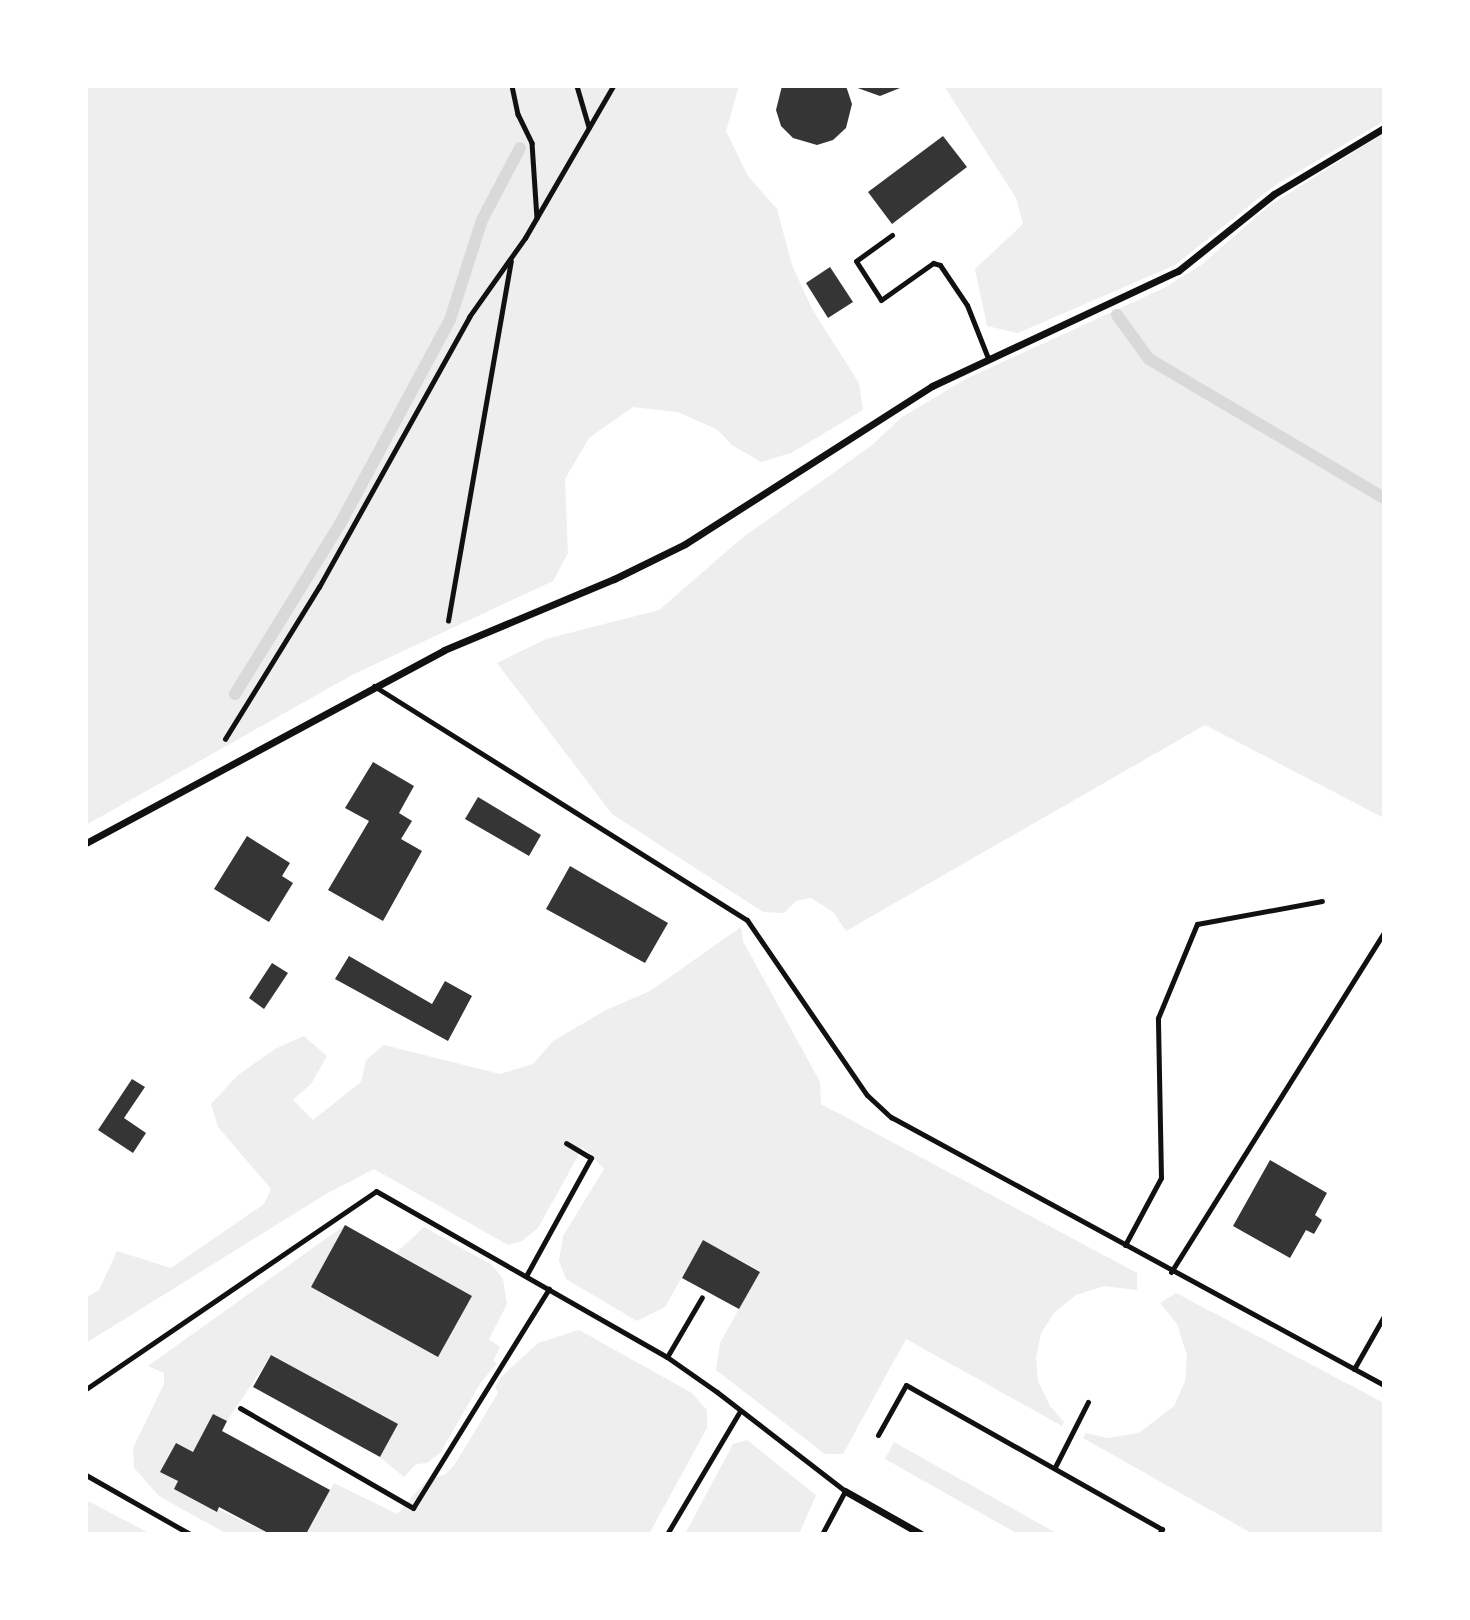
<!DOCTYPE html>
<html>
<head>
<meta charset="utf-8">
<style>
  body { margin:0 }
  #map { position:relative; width:1470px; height:1620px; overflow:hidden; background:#fff; font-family:Inter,sans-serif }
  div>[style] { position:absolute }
  .green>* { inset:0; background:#eee }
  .stream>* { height:12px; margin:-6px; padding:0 6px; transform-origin:6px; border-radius:6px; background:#d9d9d9 }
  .building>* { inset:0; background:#353535 }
  .path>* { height:4.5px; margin:-2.25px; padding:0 2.25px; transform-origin:2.25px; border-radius:2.25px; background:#111 }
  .service>* { height:5px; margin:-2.5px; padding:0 2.5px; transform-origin:2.5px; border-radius:2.5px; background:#111 }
  .minor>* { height:7px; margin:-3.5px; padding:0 3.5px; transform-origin:3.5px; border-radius:3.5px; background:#111 }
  span { translate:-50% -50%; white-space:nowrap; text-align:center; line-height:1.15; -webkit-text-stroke:5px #fff; paint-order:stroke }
  .frame { position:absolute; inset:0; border:88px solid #fff; pointer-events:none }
</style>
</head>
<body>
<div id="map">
  <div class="green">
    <div style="clip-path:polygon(86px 86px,739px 86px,726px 131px,748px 176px,777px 209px,792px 265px,812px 309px,859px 383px,863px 410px,791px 453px,761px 462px,732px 445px,718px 430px,678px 412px,633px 407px,589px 438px,565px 479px,568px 553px,553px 581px,352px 675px,86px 825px)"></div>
    <div style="clip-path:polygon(944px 86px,1384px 86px,1384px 121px,1274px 186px,1175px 265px,1018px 333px,987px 326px,975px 269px,1023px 224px,1016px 198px)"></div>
    <div style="clip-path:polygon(1384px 133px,1384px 818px,1205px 725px,846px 931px,833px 912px,811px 898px,796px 901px,784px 913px,763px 912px,612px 814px,497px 663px,546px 639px,659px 610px,742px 538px,871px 446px,902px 417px,966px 379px,1164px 288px,1201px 265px,1269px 206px)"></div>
    <div style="clip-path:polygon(741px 927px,743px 941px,820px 1082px,821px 1104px,1137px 1273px,1137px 1290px,1104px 1286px,1076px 1295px,1054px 1313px,1041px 1333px,1036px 1358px,1038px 1381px,1050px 1406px,1064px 1422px,1062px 1426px,906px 1339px,843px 1454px,825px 1454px,716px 1370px,720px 1343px,760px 1271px,703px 1240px,665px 1307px,637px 1321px,566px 1279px,559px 1261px,563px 1236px,604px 1169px,583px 1147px,538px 1228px,522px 1241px,508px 1245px,374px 1169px,326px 1194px,86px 1343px,86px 1298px,99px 1290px,117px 1251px,171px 1268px,264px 1204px,271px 1189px,218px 1127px,211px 1104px,238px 1075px,275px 1049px,304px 1036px,327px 1056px,311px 1084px,293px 1100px,313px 1120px,361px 1082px,366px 1060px,384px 1045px,500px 1074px,533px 1064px,553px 1041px,606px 1010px,650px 991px)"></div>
    <div style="clip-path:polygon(345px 1225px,311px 1287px,438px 1357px,472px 1296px,396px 1253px,424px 1227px,492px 1265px,503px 1279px,507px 1304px,489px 1339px,500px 1347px,493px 1361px,497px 1363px,480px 1384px,440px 1453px,427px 1463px,416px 1464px,404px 1477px,380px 1457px,397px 1424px,271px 1355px,227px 1421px,213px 1414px,193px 1452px,176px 1443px,161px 1472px,178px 1481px,175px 1489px,270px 1534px,227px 1534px,159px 1496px,134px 1468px,133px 1448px,164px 1384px,164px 1373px,148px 1366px)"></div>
    <div style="clip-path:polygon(1176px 1293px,1384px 1403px,1384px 1534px,1253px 1534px,1083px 1438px,1086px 1433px,1107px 1438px,1139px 1433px,1174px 1406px,1185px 1381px,1187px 1355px,1177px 1324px,1160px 1303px)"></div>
    <div style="clip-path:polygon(579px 1330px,692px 1393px,707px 1410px,707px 1428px,649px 1534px,306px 1534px,334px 1483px,397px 1514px,427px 1480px,446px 1474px,455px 1464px,498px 1393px,495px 1387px,501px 1377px,538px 1343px)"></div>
    <div style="clip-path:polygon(747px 1440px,816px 1495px,799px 1534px,685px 1534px,733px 1444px)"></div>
    <div style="clip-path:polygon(894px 1442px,1058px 1534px,1018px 1534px,885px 1459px)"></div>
    <div style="clip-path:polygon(86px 1500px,151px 1534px,86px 1534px)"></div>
  </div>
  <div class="stream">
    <div style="left:1117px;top:315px;width:54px;rotate:54deg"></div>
    <div style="left:1149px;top:359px;width:273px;rotate:30.6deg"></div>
    <div style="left:235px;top:694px;width:200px;rotate:-58.3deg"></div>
    <div style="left:340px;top:524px;width:232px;rotate:-61.7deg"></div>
    <div style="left:450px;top:320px;width:105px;rotate:-72.3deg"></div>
    <div style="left:482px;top:220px;width:81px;rotate:-62.2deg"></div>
  </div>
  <div class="building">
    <div style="clip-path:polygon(782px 86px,846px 86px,852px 104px,846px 128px,833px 140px,817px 145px,793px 138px,781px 126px,776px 110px)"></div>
    <div style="clip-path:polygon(852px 86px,905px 86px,880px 96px)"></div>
    <div style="clip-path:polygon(943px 136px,967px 167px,892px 224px,868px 192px)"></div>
    <div style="clip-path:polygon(830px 267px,853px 302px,828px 318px,806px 283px)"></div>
    <div style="clip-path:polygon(373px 762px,414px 786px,399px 813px,412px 821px,401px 839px,422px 851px,383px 921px,328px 890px,369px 821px,345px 808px)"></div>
    <div style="clip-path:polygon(478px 797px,541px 835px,529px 856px,465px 819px)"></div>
    <div style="clip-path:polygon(247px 836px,290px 863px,282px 876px,293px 883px,269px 922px,214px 889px)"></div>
    <div style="clip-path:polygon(570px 866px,668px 923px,645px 963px,546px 909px)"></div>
    <div style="clip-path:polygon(349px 956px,432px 1004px,445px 981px,472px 996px,448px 1041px,335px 979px)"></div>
    <div style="clip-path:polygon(272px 963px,288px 973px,264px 1009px,249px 998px)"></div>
    <div style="clip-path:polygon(132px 1079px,145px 1087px,124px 1118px,146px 1133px,133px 1153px,98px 1130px)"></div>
    <div style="clip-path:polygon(1270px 1160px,1327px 1193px,1315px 1215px,1322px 1220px,1314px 1234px,1306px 1230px,1290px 1258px,1233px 1226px)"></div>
    <div style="clip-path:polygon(345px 1225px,472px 1296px,438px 1357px,311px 1287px)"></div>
    <div style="clip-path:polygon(703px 1240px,760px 1272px,739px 1309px,682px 1278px)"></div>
    <div style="clip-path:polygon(271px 1355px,398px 1424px,380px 1457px,253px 1387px)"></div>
    <div style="clip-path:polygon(213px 1414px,227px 1421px,222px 1431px,330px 1490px,306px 1534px,270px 1534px,219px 1507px,217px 1512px,174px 1489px,178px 1481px,160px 1472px,176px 1443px,193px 1452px)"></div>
  </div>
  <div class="path">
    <div style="left:512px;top:86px;width:29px;rotate:78deg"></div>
    <div style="left:518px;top:114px;width:32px;rotate:64deg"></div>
    <div style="left:532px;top:143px;width:75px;rotate:86.2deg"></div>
    <div style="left:577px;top:86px;width:43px;rotate:73.7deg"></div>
    <div style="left:448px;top:621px;width:365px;rotate:-80.1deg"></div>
    <div style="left:225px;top:739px;width:179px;rotate:-58.3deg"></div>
    <div style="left:319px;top:587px;width:309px;rotate:-60.9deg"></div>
    <div style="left:469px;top:317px;width:97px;rotate:-54.7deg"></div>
    <div style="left:525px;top:238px;width:176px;rotate:-59.9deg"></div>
  </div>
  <div class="service">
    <div style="left:892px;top:235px;width:44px;rotate:144.2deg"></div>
    <div style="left:856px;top:261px;width:46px;rotate:57.3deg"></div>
    <div style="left:881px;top:300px;width:64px;rotate:-35.4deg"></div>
    <div style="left:933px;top:263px;width:7px;rotate:16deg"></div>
    <div style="left:940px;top:265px;width:48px;rotate:56deg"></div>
    <div style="left:967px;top:305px;width:57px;rotate:68.4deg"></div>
    <div style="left:374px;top:686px;width:440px;rotate:32.1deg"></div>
    <div style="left:747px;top:920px;width:212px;rotate:55.6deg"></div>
    <div style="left:867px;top:1095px;width:33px;rotate:43deg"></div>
    <div style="left:891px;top:1117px;width:561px;rotate:28.53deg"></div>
    <div style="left:1125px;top:1245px;width:76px;rotate:-61.8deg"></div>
    <div style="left:1161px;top:1178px;width:160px;rotate:-91.1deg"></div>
    <div style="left:1158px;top:1018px;width:102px;rotate:-67.5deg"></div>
    <div style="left:1197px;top:924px;width:127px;rotate:-10.4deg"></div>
    <div style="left:1171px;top:1272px;width:400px;rotate:-57.9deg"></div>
    <div style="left:526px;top:1276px;width:135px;rotate:-61.2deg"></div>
    <div style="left:591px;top:1158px;width:29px;rotate:-149deg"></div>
    <div style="left:667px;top:1357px;width:69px;rotate:-59.7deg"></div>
    <div style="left:1354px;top:1369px;width:61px;rotate:-60.5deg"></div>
    <div style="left:86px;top:1389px;width:351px;rotate:-34.3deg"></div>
    <div style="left:376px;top:1191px;width:335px;rotate:29.7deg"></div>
    <div style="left:667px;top:1357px;width:61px;rotate:35deg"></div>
    <div style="left:717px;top:1392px;width:162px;rotate:37.7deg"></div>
    <div style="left:845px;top:1491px;width:49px;rotate:118.1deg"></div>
    <div style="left:240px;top:1408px;width:200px;rotate:30deg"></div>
    <div style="left:413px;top:1508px;width:258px;rotate:-58.2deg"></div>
    <div style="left:878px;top:1435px;width:57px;rotate:-60.8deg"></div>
    <div style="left:906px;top:1385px;width:294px;rotate:29.4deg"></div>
    <div style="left:1162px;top:1529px;width:6px;rotate:121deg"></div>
    <div style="left:1055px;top:1467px;width:73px;rotate:-63.1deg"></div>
    <div style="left:86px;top:1475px;width:120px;rotate:29.6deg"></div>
    <div style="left:667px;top:1534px;width:143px;rotate:-59.3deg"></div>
  </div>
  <div class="minor">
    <div style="left:86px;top:843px;width:407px;rotate:-28.3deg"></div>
    <div style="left:444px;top:650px;width:184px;rotate:-22.7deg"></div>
    <div style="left:614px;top:579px;width:79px;rotate:-26.2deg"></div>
    <div style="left:685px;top:544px;width:293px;rotate:-32.6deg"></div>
    <div style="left:932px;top:386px;width:272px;rotate:-25.1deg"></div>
    <div style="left:1178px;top:271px;width:123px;rotate:-38.7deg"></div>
    <div style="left:1274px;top:194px;width:128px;rotate:-31deg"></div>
    <div style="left:845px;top:1491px;width:87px;rotate:29.5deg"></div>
  </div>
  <div class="frame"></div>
</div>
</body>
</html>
